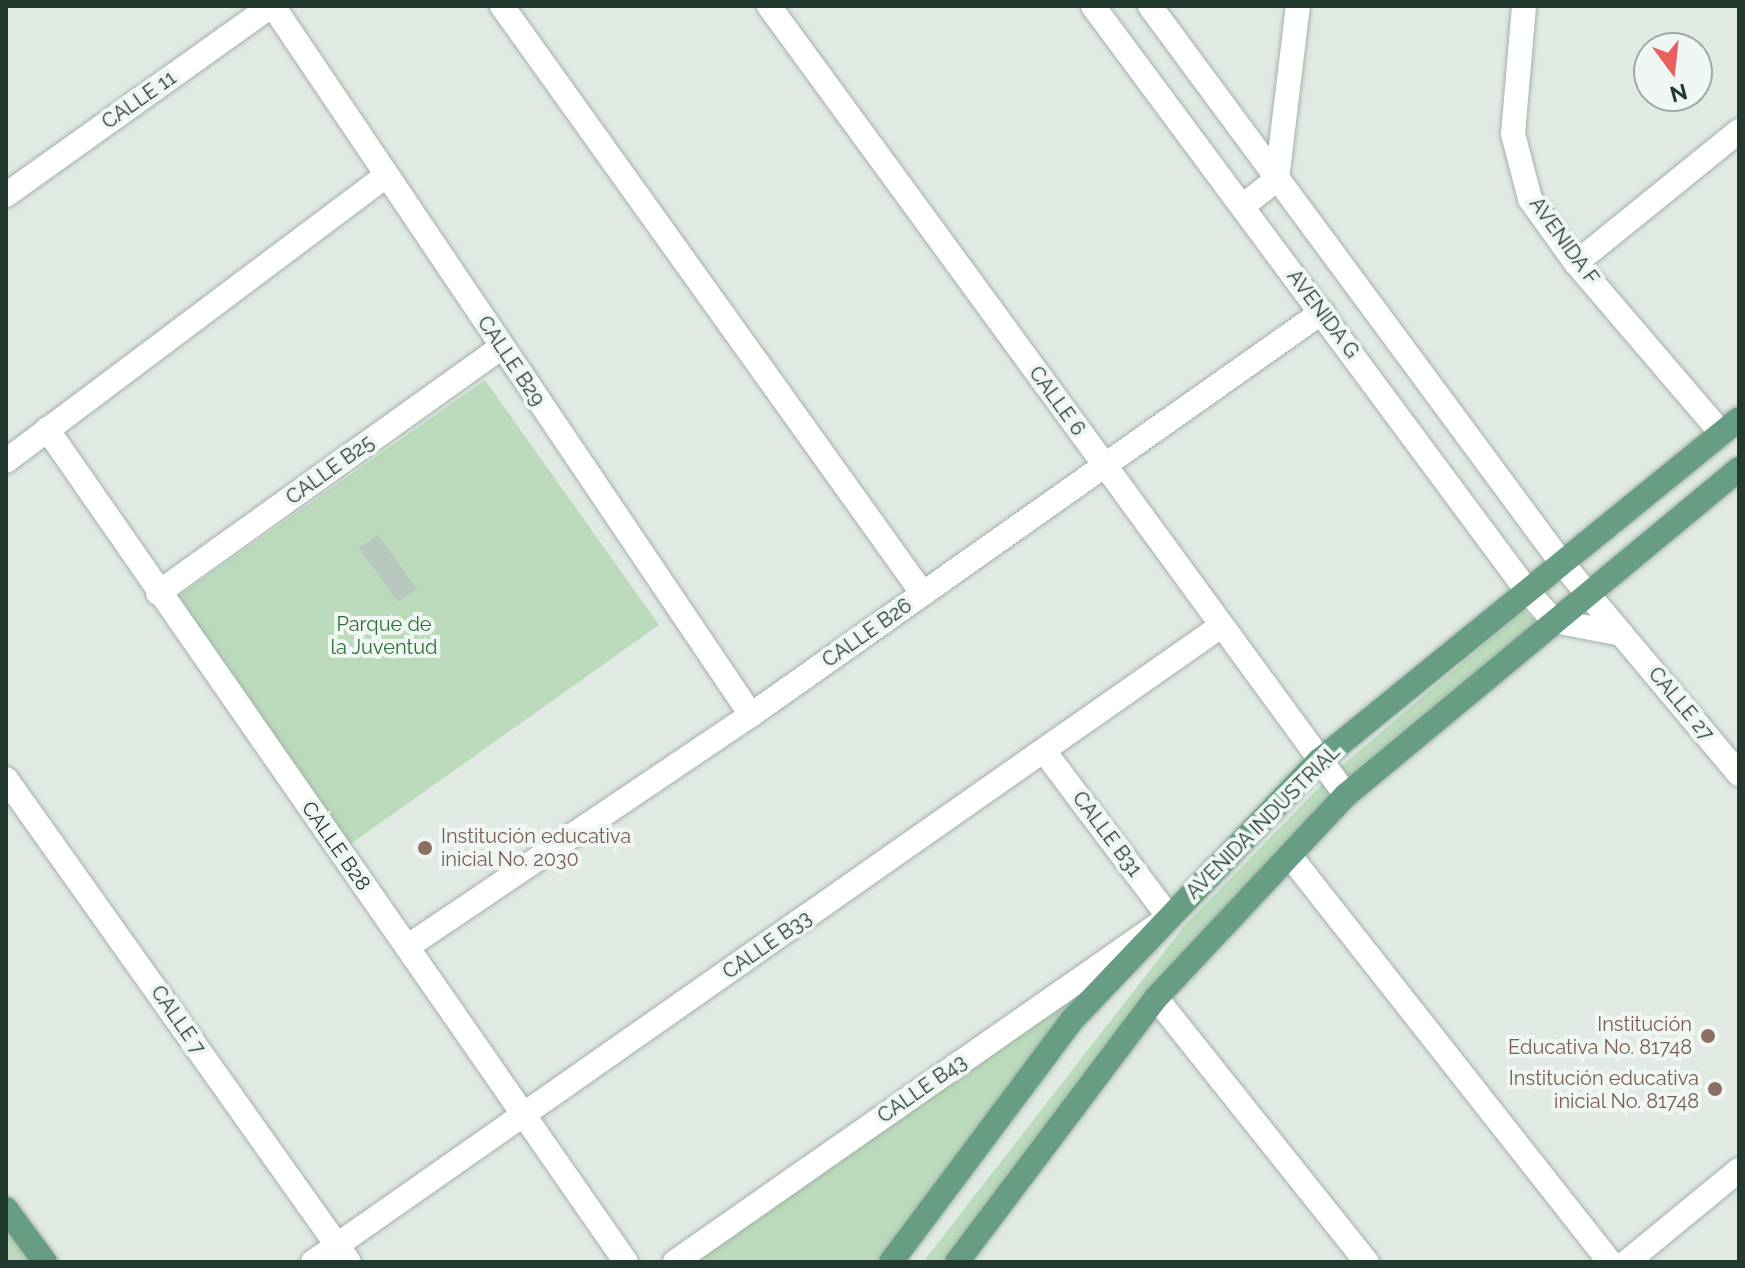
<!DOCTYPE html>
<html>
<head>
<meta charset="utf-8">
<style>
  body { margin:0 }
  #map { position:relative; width:1745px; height:1268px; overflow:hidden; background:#e0eae3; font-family:Raleway,sans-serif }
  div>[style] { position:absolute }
  .green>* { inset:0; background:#badabb }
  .building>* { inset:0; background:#b8c7be }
  .roads { filter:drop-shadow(0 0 2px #a3b1a9) drop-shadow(0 0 2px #a3b1a9) }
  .minor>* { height:24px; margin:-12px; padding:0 12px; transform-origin:12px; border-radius:12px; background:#fff }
  .major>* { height:24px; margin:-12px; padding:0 12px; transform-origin:12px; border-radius:12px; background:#679d82 }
  .dots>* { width:22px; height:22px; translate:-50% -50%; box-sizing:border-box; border:4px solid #f0f7f2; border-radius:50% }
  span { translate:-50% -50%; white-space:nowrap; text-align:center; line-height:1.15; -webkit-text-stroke:8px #f0f7f2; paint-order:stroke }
  .street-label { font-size:20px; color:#22392d }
  .park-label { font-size:20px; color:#2e6e38 }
  .education-label { font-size:20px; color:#785e54 }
  .left { translate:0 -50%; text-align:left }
  .right { translate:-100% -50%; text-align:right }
  .frame { position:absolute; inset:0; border:8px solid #22392d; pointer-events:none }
  .north { position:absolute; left:1633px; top:32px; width:80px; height:80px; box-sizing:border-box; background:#f0f7f2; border:2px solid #9eaba3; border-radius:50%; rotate:165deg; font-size:22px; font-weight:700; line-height:32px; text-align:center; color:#22392d }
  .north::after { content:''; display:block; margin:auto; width:28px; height:36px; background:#ea5f5e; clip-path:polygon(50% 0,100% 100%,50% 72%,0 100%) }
</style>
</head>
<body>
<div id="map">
  <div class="green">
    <div style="clip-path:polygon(485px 380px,659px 625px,345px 848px,174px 599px)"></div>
    <div style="clip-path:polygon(1523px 611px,1540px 623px,1149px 988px,942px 1262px,923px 1262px,1185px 925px,1332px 774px)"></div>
    <div style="clip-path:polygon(1086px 987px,878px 1262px,692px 1262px)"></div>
    <div style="clip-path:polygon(6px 1228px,31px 1262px,6px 1262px)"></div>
  </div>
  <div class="building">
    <div style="clip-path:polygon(378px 535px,417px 589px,398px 602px,359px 548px)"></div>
  </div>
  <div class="roads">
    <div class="minor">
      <div style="left:273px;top:6px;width:855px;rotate:56.01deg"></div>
      <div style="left:502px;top:6px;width:723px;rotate:54.4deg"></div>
      <div style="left:769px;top:6px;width:977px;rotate:53.82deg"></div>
      <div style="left:1093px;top:6px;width:730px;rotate:53.41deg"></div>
      <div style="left:1528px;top:592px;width:39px;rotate:48deg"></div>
      <div style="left:1554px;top:621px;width:69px;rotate:10.8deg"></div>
      <div style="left:1150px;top:6px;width:691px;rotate:53.53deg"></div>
      <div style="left:1561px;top:562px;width:277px;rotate:50deg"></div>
      <div style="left:1524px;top:6px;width:128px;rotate:94.9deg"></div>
      <div style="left:1513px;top:134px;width:67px;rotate:75.3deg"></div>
      <div style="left:1530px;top:199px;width:79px;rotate:54.3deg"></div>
      <div style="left:1576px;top:263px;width:223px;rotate:49.5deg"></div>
      <div style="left:6px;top:195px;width:325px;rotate:-35.5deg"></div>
      <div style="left:1243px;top:206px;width:43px;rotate:-38.5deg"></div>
      <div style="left:1277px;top:179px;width:174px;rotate:-83.1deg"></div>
      <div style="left:1576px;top:263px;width:210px;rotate:-39deg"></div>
      <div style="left:47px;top:429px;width:1014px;rotate:55.2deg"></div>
      <div style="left:6px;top:461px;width:475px;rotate:-36.9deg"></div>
      <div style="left:158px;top:593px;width:423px;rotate:-35.6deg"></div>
      <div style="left:6px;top:779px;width:592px;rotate:54.62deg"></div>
      <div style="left:1290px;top:856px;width:517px;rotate:51.76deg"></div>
      <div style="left:407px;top:947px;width:415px;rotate:-34deg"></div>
      <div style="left:751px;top:715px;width:699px;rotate:-35.21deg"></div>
      <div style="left:1156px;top:998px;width:338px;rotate:51.4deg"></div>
      <div style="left:313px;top:1262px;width:1109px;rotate:-35.01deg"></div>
      <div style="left:675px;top:1262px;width:603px;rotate:-34.93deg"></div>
      <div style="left:1169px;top:917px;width:208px;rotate:-127deg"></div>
      <div style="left:1627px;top:1262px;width:145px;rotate:-39.4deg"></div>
    </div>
    <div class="major">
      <div style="left:6px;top:1209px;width:66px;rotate:53.7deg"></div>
      <div style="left:891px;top:1262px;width:302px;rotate:-53.2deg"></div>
      <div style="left:1072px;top:1020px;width:359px;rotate:-46.4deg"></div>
      <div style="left:1320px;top:760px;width:540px;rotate:-39.14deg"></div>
      <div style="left:957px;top:1262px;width:331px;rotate:-53deg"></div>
      <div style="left:1156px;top:998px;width:278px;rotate:-46.9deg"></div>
      <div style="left:1346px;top:795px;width:511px;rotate:-39.68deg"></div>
    </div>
  </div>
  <div class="dots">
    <div style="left:425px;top:848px;background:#8d6e63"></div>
    <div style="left:1708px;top:1036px;background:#8d6e63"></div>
    <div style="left:1715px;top:1089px;background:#8d6e63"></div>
  </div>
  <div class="street-label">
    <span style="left:139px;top:100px;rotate:-35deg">CALLE 11</span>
    <span style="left:1564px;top:241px;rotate:54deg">AVENIDA F</span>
    <span style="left:1323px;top:314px;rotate:53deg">AVENIDA G</span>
    <span style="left:511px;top:361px;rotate:56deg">CALLE B29</span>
    <span style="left:1057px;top:401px;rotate:54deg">CALLE 6</span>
    <span style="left:330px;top:470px;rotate:-36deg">CALLE B25</span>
    <span style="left:867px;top:633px;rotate:-35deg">CALLE B26</span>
    <span style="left:1681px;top:704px;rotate:50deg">CALLE 27</span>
    <span style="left:1263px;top:822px;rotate:-45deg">AVENIDA INDUSTRIAL</span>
    <span style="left:1107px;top:834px;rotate:53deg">CALLE B31</span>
    <span style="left:336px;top:846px;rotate:55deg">CALLE B28</span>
    <span style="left:767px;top:945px;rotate:-35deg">CALLE B33</span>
    <span style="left:178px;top:1020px;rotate:55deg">CALLE 7</span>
    <span style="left:922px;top:1089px;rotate:-35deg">CALLE B43</span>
  </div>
  <div class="park-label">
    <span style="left:384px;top:636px">Parque de<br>la Juventud</span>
  </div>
  <div class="education-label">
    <span class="left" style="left:441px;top:848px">Institución educativa<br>inicial No. 2030</span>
    <span class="right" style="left:1692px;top:1036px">Institución<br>Educativa No. 81748</span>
    <span class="right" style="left:1699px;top:1090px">Institución educativa<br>inicial No. 81748</span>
  </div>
  <div class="frame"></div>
  <div class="north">N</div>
</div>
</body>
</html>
